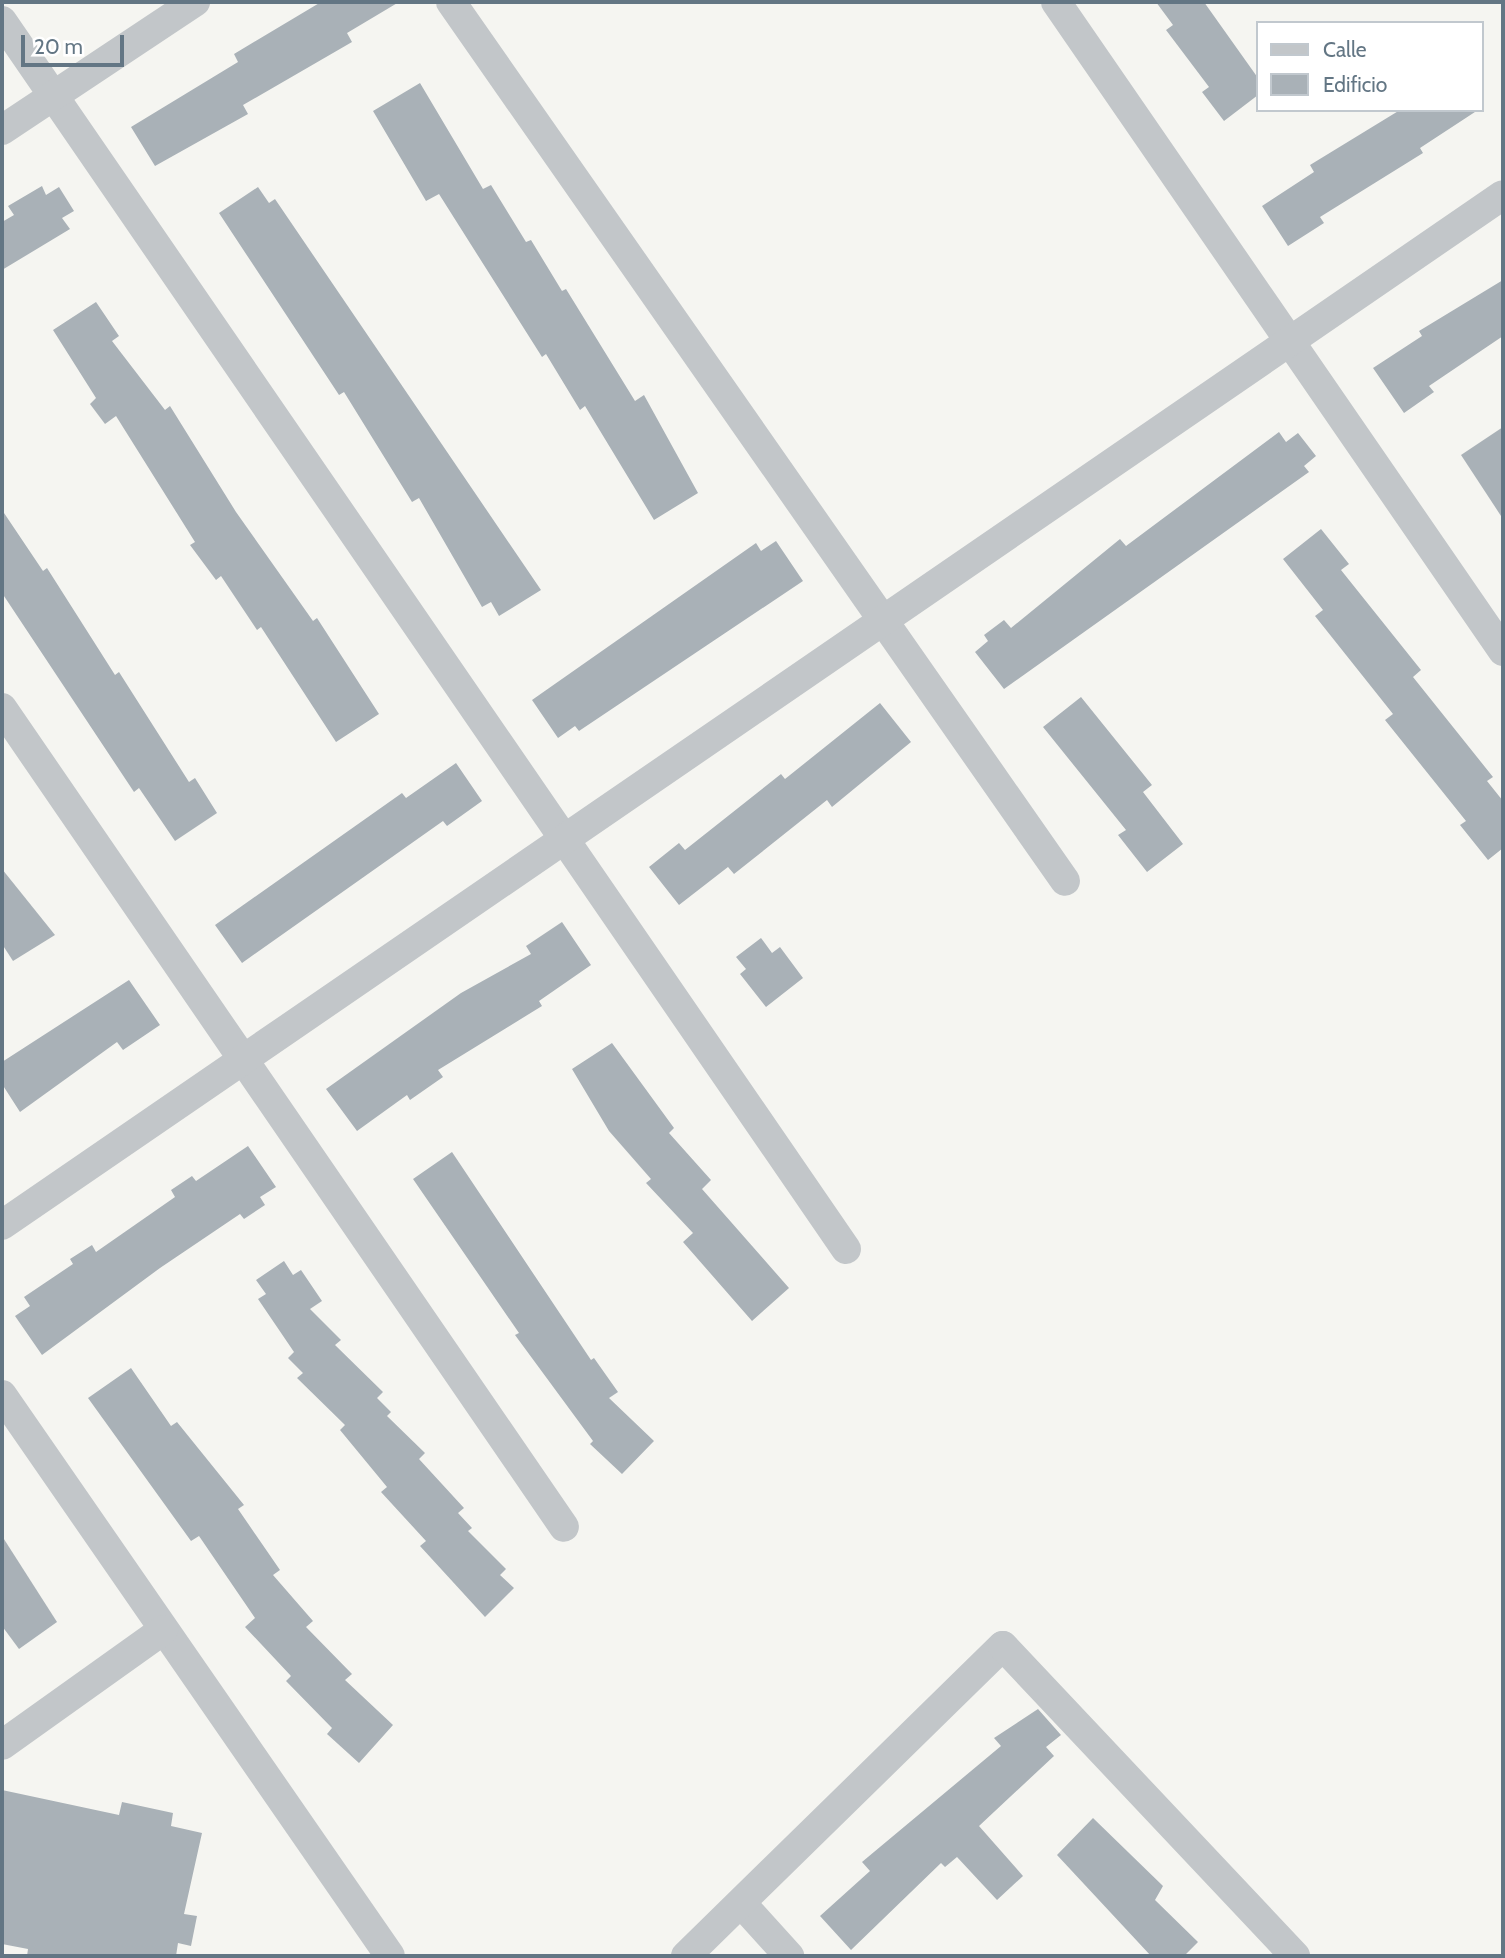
<!DOCTYPE html>
<html>
<head>
<meta charset="utf-8">
<style>
  body { margin:0 }
  #map { position:relative; width:1505px; height:1958px; overflow:hidden; background:#f5f5f1; font-family:Cabin,sans-serif }
  div>[style] { position:absolute }
  .building>* { inset:0; background:#a9b1b7 }
  .street>* { height:30px; margin:-15px; padding:0 15px; transform-origin:15px; border-radius:15px; background:#c2c6c9 }
  span { translate:-50% -50%; white-space:nowrap; text-align:center; line-height:1.15; -webkit-text-stroke:7px #fff; paint-order:stroke }
  .frame { position:absolute; inset:0; border:4px solid #637684; pointer-events:none }
  .legend { position:absolute; left:1256px; top:21px; width:228px; height:91px; box-sizing:border-box; background:#fff; border:2px solid #c1c8ce; margin:0; padding:9px 12px; list-style:none; font-size:21px; color:#637684 }
  .legend li { display:flex; align-items:center; gap:14px; height:35px }
  .legend b { width:35px; border:2px solid #c1c8ce }
  .scale { position:absolute; left:21px; top:35px; width:103px; height:32px; box-sizing:border-box; border:4px solid #637684; border-top:0; padding-left:9px; font-size:21px; line-height:24px; white-space:nowrap; color:#637684; -webkit-text-stroke:5px #fff; paint-order:stroke }
</style>
</head>
<body>
<div id="map">
  <div class="building">
    <div style="clip-path:polygon(321px 2px,399px 2px,347px 33px,352px 42px,243px 105px,248px 114px,155px 166px,131px 127px,238px 62px,234px 54px)"></div>
    <div style="clip-path:polygon(1156px 2px,1204px 2px,1258px 78px,1258px 95px,1224px 121px,1202px 92px,1209px 87px,1166px 30px,1173px 25px)"></div>
    <div style="clip-path:polygon(420px 83px,483px 189px,491px 185px,526px 242px,531px 240px,562px 291px,566px 289px,635px 401px,644px 395px,698px 493px,654px 520px,585px 406px,580px 410px,546px 354px,542px 357px,439px 194px,426px 201px,373px 111px)"></div>
    <div style="clip-path:polygon(1400px 110px,1478px 110px,1420px 148px,1423px 153px,1320px 217px,1324px 223px,1288px 246px,1262px 206px,1314px 172px,1310px 165px)"></div>
    <div style="clip-path:polygon(42px 186px,46px 195px,59px 187px,74px 211px,62px 218px,70px 229px,2px 270px,2px 222px,14px 215px,8px 206px)"></div>
    <div style="clip-path:polygon(258px 187px,269px 203px,275px 199px,541px 590px,499px 616px,491px 602px,482px 607px,419px 498px,412px 502px,344px 392px,339px 395px,219px 213px)"></div>
    <div style="clip-path:polygon(1503px 280px,1503px 336px,1429px 386px,1434px 392px,1404px 413px,1373px 368px,1422px 336px,1419px 331px)"></div>
    <div style="clip-path:polygon(96px 302px,119px 336px,112px 341px,165px 410px,170px 406px,236px 512px,313px 621px,317px 618px,379px 714px,336px 742px,261px 627px,257px 630px,221px 576px,216px 580px,190px 545px,195px 542px,116px 416px,105px 424px,90px 404px,96px 398px,53px 330px)"></div>
    <div style="clip-path:polygon(1503px 427px,1503px 519px,1461px 455px)"></div>
    <div style="clip-path:polygon(1279px 432px,1286px 442px,1298px 433px,1316px 456px,1304px 466px,1309px 472px,1004px 689px,975px 652px,988px 641px,984px 635px,1004px 620px,1011px 628px,1120px 539px,1126px 546px)"></div>
    <div style="clip-path:polygon(2px 510px,43px 571px,47px 568px,115px 675px,119px 672px,189px 782px,195px 778px,217px 813px,175px 841px,139px 788px,134px 792px,2px 593px)"></div>
    <div style="clip-path:polygon(1321px 529px,1349px 564px,1341px 570px,1421px 670px,1413px 677px,1493px 777px,1487px 781px,1503px 801px,1503px 848px,1488px 860px,1460px 825px,1466px 821px,1385px 720px,1393px 714px,1315px 616px,1323px 610px,1283px 559px)"></div>
    <div style="clip-path:polygon(776px 541px,803px 581px,579px 731px,575px 726px,558px 738px,532px 700px,756px 543px,761px 551px)"></div>
    <div style="clip-path:polygon(1081px 697px,1152px 785px,1143px 792px,1183px 844px,1147px 872px,1118px 835px,1126px 830px,1043px 727px)"></div>
    <div style="clip-path:polygon(880px 703px,911px 742px,832px 807px,827px 800px,734px 874px,728px 867px,679px 905px,649px 867px,679px 843px,685px 850px,781px 774px,785px 779px)"></div>
    <div style="clip-path:polygon(456px 763px,482px 801px,447px 826px,443px 821px,242px 963px,215px 925px,402px 793px,406px 798px)"></div>
    <div style="clip-path:polygon(2px 869px,55px 935px,13px 961px,2px 944px)"></div>
    <div style="clip-path:polygon(562px 922px,591px 965px,539px 1001px,542px 1006px,438px 1070px,443px 1077px,410px 1100px,407px 1095px,357px 1131px,326px 1089px,461px 993px,531px 954px,526px 946px)"></div>
    <div style="clip-path:polygon(761px 938px,772px 953px,780px 947px,803px 978px,766px 1007px,740px 974px,746px 969px,736px 957px)"></div>
    <div style="clip-path:polygon(129px 980px,160px 1025px,123px 1050px,117px 1042px,20px 1112px,2px 1084px,2px 1062px)"></div>
    <div style="clip-path:polygon(612px 1043px,674px 1128px,669px 1133px,711px 1180px,702px 1189px,789px 1288px,752px 1321px,683px 1242px,693px 1233px,646px 1183px,651px 1179px,609px 1131px,572px 1069px)"></div>
    <div style="clip-path:polygon(248px 1146px,276px 1187px,260px 1197px,265px 1205px,244px 1219px,240px 1214px,160px 1268px,42px 1355px,15px 1316px,30px 1306px,24px 1297px,73px 1264px,70px 1259px,92px 1245px,96px 1252px,175px 1197px,171px 1190px,192px 1176px,196px 1181px)"></div>
    <div style="clip-path:polygon(452px 1152px,591px 1360px,594px 1358px,618px 1392px,609px 1398px,654px 1441px,622px 1474px,590px 1444px,593px 1441px,515px 1335px,519px 1333px,413px 1179px)"></div>
    <div style="clip-path:polygon(284px 1261px,293px 1275px,301px 1270px,322px 1301px,310px 1309px,341px 1340px,335px 1345px,383px 1392px,377px 1398px,391px 1412px,387px 1416px,425px 1453px,419px 1459px,464px 1508px,458px 1513px,472px 1528px,468px 1531px,506px 1569px,500px 1575px,514px 1588px,485px 1617px,420px 1546px,426px 1541px,381px 1492px,387px 1487px,340px 1430px,345px 1425px,297px 1378px,303px 1373px,288px 1358px,294px 1352px,258px 1299px,266px 1294px,256px 1280px)"></div>
    <div style="clip-path:polygon(131px 1368px,171px 1426px,177px 1422px,244px 1505px,238px 1509px,280px 1570px,273px 1575px,313px 1621px,306px 1627px,352px 1674px,345px 1680px,393px 1725px,359px 1763px,327px 1734px,332px 1728px,286px 1681px,291px 1676px,245px 1627px,255px 1618px,199px 1536px,191px 1541px,88px 1398px)"></div>
    <div style="clip-path:polygon(2px 1536px,57px 1622px,19px 1649px,2px 1626px)"></div>
    <div style="clip-path:polygon(1038px 1709px,1061px 1735px,1046px 1747px,1054px 1756px,979px 1826px,1023px 1876px,997px 1900px,957px 1857px,945px 1867px,941px 1863px,851px 1950px,820px 1916px,870px 1871px,862px 1862px,1001px 1746px,994px 1738px)"></div>
    <div style="clip-path:polygon(2px 1790px,119px 1815px,122px 1802px,173px 1813px,171px 1826px,202px 1833px,184px 1914px,197px 1916px,191px 1946px,178px 1943px,176px 1956px,27px 1956px,28px 1949px,2px 1944px)"></div>
    <div style="clip-path:polygon(1093px 1818px,1163px 1886px,1155px 1900px,1198px 1942px,1184px 1956px,1151px 1956px,1057px 1855px)"></div>
  </div>
  <div class="street">
    <div style="left:451px;top:2px;width:1072px;rotate:55.06deg"></div>
    <div style="left:1056px;top:2px;width:788px;rotate:55.44deg"></div>
    <div style="left:2px;top:21px;width:1490px;rotate:55.5deg"></div>
    <div style="left:2px;top:130px;width:232px;rotate:-33.6deg"></div>
    <div style="left:2px;top:708px;width:993px;rotate:55.54deg"></div>
    <div style="left:2px;top:1225px;width:1820px;rotate:-34.46deg"></div>
    <div style="left:2px;top:1395px;width:682px;rotate:55.33deg"></div>
    <div style="left:2px;top:1745px;width:198px;rotate:-35.5deg"></div>
    <div style="left:741px;top:1903px;width:72px;rotate:47.8deg"></div>
    <div style="left:686px;top:1956px;width:443px;rotate:-44.4deg"></div>
    <div style="left:1003px;top:1646px;width:426px;rotate:46.7deg"></div>
  </div>
  <div class="frame"></div>
  <ul class="legend">
  <li><b style="height:9px;background:#c2c6c9"></b>Calle</li>
  <li><b style="height:19px;background:#a9b1b7"></b>Edificio</li>
  </ul>
  <div class="scale">20 m</div>
</div>
</body>
</html>
